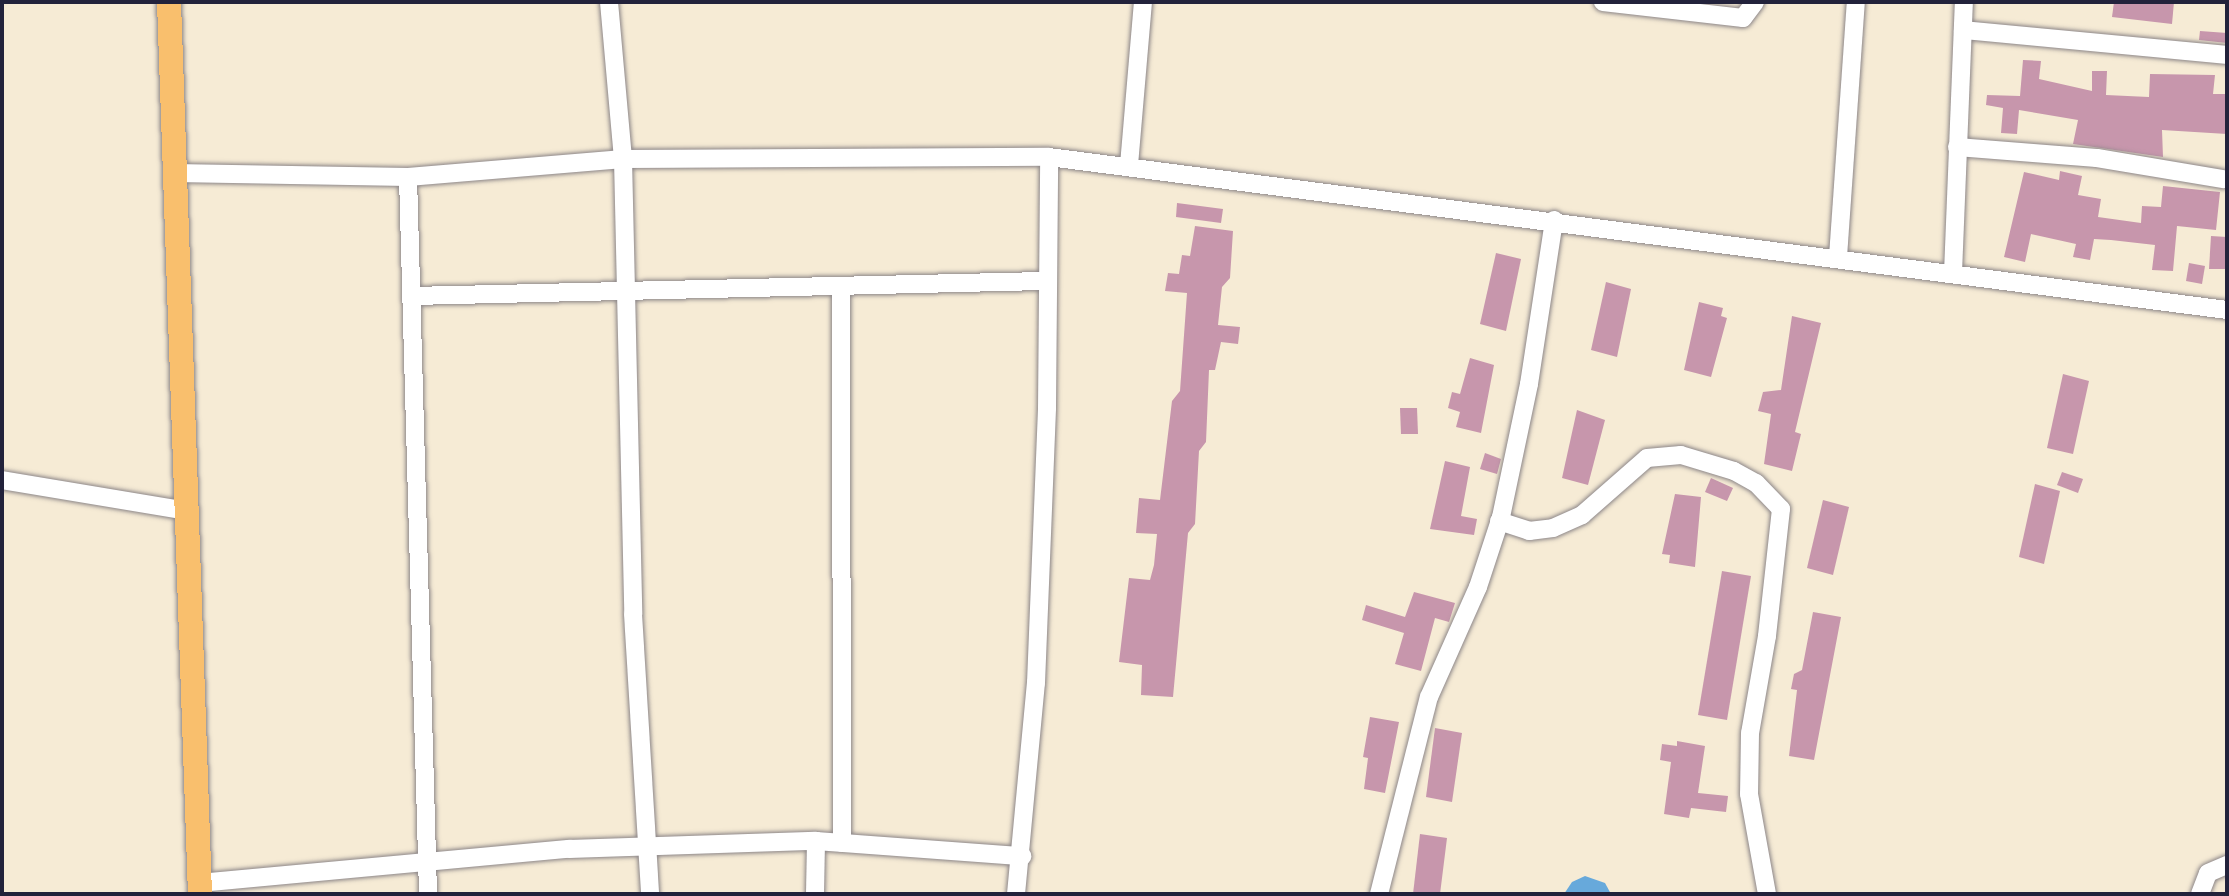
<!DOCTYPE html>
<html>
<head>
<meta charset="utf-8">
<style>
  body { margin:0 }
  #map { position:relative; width:2229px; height:896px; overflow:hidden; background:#f6ebd5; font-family:Caveat,sans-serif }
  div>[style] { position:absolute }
  .water>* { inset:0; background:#67a9db }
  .building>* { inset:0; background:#c796ac }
  .roads { filter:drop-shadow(0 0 2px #8c8688) drop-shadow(0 0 2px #8c8688) }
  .minor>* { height:18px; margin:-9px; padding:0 9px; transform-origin:9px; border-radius:9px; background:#fff }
  .major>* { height:24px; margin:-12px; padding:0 12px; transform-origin:12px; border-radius:12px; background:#f9bf6d }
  span { translate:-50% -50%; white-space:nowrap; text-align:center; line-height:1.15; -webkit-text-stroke:8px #fbf7ec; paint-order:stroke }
  .frame { position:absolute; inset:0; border:4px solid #22223b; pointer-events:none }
</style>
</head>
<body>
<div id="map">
  <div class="water">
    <div style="clip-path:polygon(1585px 876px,1605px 883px,1611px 894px,1564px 894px,1572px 882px)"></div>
  </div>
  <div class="building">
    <div style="clip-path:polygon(2114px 2px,2174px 2px,2172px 24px,2112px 17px)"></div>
    <div style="clip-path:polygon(2200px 31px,2227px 33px,2227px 43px,2199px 40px)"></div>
    <div style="clip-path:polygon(2023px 60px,2041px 61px,2039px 79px,2092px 91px,2092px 71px,2107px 71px,2106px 95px,2149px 97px,2150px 74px,2215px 75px,2213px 94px,2227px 94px,2227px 134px,2162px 130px,2163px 157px,2073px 144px,2078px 120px,2019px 110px,2017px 134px,2001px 133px,2003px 108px,1986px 105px,1987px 95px,2020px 96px)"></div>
    <div style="clip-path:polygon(2060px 171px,2082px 176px,2078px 195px,2101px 199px,2098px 217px,2141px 223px,2142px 206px,2161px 207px,2163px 186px,2220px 192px,2216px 230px,2177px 226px,2173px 271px,2152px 270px,2155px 245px,2111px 240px,2094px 239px,2090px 260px,2073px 257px,2076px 244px,2031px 234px,2025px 262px,2004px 257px,2024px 172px,2059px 180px)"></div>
    <div style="clip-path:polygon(1177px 203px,1223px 209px,1221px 223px,1176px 217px)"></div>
    <div style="clip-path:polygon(1195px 226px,1233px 231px,1230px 278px,1222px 287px,1218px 325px,1240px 327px,1238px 344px,1221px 342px,1215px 370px,1209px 370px,1206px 442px,1199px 451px,1195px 524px,1188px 533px,1173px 697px,1141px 695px,1142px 665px,1119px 662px,1129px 578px,1150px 580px,1154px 565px,1157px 534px,1136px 533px,1139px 498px,1160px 500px,1172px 401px,1180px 391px,1187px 293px,1165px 291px,1168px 273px,1179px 274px,1182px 255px,1190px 256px)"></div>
    <div style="clip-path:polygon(2211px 236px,2227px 237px,2226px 269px,2209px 269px)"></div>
    <div style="clip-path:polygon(1496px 253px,1521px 259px,1506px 331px,1480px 324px)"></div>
    <div style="clip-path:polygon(2189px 263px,2205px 266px,2202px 284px,2186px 281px)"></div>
    <div style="clip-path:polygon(1606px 282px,1631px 289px,1617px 357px,1591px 350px)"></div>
    <div style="clip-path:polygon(1699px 302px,1723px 308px,1721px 316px,1727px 318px,1711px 377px,1684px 370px)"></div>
    <div style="clip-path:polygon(1792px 316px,1821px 323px,1795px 432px,1801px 434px,1792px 471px,1764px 464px,1771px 414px,1758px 411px,1763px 392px,1781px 390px)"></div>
    <div style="clip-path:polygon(1470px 358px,1494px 365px,1481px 433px,1456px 427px,1460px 412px,1448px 408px,1452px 392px,1460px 394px)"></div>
    <div style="clip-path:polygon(2063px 374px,2089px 381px,2073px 454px,2047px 448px)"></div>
    <div style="clip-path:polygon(1400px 408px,1417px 408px,1418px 434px,1401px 434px)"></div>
    <div style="clip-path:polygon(1577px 410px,1605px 420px,1588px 485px,1562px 478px)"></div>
    <div style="clip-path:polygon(1485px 453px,1501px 459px,1497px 474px,1480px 469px)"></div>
    <div style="clip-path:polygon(1445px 461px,1470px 467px,1461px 516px,1477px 519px,1474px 535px,1430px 529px)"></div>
    <div style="clip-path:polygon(2062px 472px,2083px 479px,2078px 493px,2057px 485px)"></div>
    <div style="clip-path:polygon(1711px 478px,1733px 488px,1727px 501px,1705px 492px)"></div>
    <div style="clip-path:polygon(2035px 484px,2060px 491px,2044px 564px,2019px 557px)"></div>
    <div style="clip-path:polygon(1675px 494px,1701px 497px,1695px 567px,1669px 563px,1670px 555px,1662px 554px)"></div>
    <div style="clip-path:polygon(1823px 500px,1849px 507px,1833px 575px,1807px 568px)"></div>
    <div style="clip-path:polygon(1722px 571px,1751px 576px,1727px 720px,1698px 715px)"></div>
    <div style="clip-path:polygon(1414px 592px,1455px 603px,1449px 622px,1435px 618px,1421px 671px,1395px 664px,1404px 633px,1362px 620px,1366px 605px,1405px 617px)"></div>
    <div style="clip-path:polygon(1813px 612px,1841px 617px,1814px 760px,1789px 756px,1797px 690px,1791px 689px,1794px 674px,1802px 670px)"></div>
    <div style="clip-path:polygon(1370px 717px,1399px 722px,1385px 793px,1364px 789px,1368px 758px,1363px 757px)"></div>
    <div style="clip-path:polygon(1435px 728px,1462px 733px,1452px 802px,1426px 797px)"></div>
    <div style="clip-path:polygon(1677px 741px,1705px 746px,1698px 793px,1728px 796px,1726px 812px,1691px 808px,1689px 818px,1664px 814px,1671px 762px,1660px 760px,1662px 744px,1677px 746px)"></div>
    <div style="clip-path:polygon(1420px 834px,1447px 838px,1440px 894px,1413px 894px)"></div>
  </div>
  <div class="roads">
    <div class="minor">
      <div style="left:609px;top:2px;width:158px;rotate:84.9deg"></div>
      <div style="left:623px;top:159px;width:455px;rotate:88.7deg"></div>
      <div style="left:633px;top:614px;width:281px;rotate:86.5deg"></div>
      <div style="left:1603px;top:2px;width:141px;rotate:6.5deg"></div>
      <div style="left:1743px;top:18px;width:20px;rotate:-53deg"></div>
      <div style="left:1963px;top:30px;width:265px;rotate:5.4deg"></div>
      <div style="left:1957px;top:147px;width:140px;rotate:4.5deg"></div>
      <div style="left:2097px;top:158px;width:128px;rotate:9.5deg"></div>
      <div style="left:1129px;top:165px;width:164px;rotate:-85.1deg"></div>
      <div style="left:174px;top:173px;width:234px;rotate:1deg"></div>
      <div style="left:408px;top:177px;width:216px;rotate:-4.8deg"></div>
      <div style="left:623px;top:159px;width:426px;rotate:-0.3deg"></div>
      <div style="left:1049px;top:157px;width:1188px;rotate:7.4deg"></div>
      <div style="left:408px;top:177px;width:717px;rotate:88.4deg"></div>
      <div style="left:1838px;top:257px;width:256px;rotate:-86deg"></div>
      <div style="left:1953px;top:273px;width:271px;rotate:-87.7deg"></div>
      <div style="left:841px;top:286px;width:557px;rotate:89.9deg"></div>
      <div style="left:412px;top:296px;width:633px;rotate:-1.36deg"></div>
      <div style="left:2px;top:480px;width:189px;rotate:9.5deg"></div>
      <div style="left:1499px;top:521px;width:32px;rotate:18deg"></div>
      <div style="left:1529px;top:531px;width:24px;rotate:-7deg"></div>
      <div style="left:1553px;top:528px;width:32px;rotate:-24deg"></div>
      <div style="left:1582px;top:515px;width:86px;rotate:-41.2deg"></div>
      <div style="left:1647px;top:458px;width:34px;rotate:-5deg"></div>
      <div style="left:1681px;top:455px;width:55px;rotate:16.8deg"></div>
      <div style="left:1734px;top:471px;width:25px;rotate:29deg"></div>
      <div style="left:1756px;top:483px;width:36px;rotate:46deg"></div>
      <div style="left:1781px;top:509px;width:128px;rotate:96.3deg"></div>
      <div style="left:1767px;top:636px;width:98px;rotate:99.9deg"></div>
      <div style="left:1750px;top:733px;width:61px;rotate:90.9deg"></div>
      <div style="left:1749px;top:794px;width:102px;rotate:79.8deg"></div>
      <div style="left:200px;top:883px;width:371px;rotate:-5.3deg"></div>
      <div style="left:569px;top:849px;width:247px;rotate:-1.9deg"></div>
      <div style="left:816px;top:841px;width:207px;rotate:4.2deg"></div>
      <div style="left:815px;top:894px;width:53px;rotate:-88.9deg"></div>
      <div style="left:1016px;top:894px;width:212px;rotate:-84.6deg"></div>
      <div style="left:1036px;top:683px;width:275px;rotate:-87.7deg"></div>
      <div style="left:1047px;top:408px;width:251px;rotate:-89.5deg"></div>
      <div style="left:1379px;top:894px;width:203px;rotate:-75.8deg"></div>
      <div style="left:1429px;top:697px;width:120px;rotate:-66deg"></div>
      <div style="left:1478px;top:587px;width:74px;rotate:-71.8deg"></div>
      <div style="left:1501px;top:517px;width:136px;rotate:-78.1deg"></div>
      <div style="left:1529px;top:384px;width:166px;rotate:-81.3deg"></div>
      <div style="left:2200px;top:894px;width:22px;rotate:-69deg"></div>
      <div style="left:2208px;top:873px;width:21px;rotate:-23deg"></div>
    </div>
    <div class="major">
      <div style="left:169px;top:2px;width:893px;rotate:88.01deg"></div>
    </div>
  </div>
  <div class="frame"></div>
</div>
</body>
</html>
